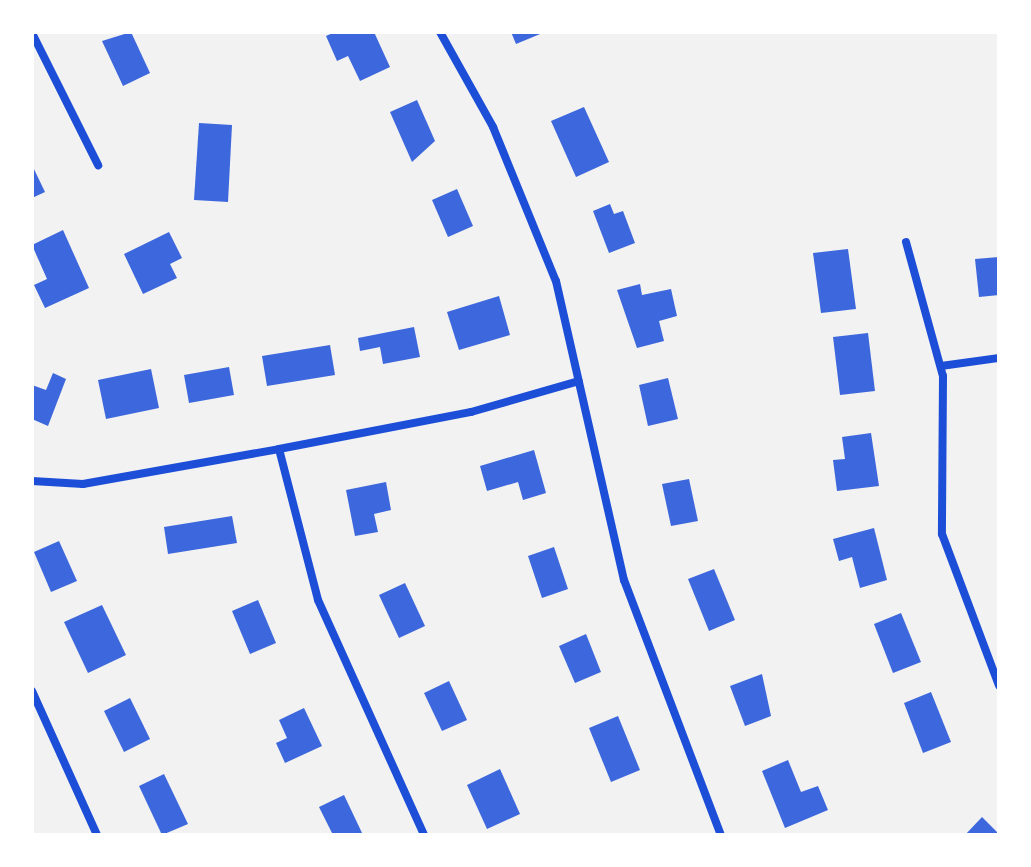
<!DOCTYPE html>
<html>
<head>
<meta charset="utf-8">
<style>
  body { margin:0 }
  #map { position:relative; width:1031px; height:867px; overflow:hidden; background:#f2f2f2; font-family:"Sofia Sans Condensed",sans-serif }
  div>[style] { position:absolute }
  .building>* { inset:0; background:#3d67dc }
  .minor>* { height:8px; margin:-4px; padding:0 4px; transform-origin:4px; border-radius:4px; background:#1d4ed8 }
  span { translate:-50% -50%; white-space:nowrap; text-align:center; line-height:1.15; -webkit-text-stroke:6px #fff; paint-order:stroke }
  .frame { position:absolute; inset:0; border:34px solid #fff; pointer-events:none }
</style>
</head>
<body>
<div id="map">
  <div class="building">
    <div style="clip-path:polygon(131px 32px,150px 73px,123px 86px,102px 41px)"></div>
    <div style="clip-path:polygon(335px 32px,374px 32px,390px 67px,360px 81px,348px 56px,337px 61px,326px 36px)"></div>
    <div style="clip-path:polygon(511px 32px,545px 32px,516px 44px)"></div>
    <div style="clip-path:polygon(417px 100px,435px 141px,412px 162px,390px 112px)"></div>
    <div style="clip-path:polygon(584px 107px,609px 162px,576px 177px,551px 121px)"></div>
    <div style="clip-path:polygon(199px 123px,232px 125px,228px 202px,194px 200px)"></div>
    <div style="clip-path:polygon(32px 165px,45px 192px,32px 198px)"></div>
    <div style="clip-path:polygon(457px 189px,473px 226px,448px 237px,432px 200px)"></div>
    <div style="clip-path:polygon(610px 204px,614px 214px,623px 211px,635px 243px,609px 253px,593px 211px)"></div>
    <div style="clip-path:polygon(63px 230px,89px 288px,45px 308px,34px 285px,47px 279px,32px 245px)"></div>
    <div style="clip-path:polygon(169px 232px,182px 258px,170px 264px,177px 278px,143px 294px,124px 254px)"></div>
    <div style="clip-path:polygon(848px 249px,856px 309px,821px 313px,813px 253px)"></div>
    <div style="clip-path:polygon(999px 257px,999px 295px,979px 297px,975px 259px)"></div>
    <div style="clip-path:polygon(640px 284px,642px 295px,671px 289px,677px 316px,659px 321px,664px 341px,637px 348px,617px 290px)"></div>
    <div style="clip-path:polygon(499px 296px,510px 335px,459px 350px,447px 312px)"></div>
    <div style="clip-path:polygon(414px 327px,420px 357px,383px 364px,380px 347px,360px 351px,358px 338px)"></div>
    <div style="clip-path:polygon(868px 333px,875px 391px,840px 395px,833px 337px)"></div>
    <div style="clip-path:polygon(330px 345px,335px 375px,267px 386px,262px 356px)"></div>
    <div style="clip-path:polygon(229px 367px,234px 395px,189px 403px,184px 375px)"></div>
    <div style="clip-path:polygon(151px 369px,159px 408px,106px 419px,98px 380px)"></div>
    <div style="clip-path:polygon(53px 373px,66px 379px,48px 426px,32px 419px,32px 385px,46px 390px)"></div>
    <div style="clip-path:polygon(668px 378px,678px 419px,648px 426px,639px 385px)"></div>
    <div style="clip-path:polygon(871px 433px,879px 486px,837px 491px,833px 460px,845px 459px,842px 437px)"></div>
    <div style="clip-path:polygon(534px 450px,546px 493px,523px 500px,518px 482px,487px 491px,480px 466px)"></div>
    <div style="clip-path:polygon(689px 479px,698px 521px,671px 526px,662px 484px)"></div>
    <div style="clip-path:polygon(386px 482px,391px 510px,374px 514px,378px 532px,355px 536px,346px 490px)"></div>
    <div style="clip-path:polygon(232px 516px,237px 543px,168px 554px,164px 527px)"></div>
    <div style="clip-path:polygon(874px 528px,887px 580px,860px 588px,852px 557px,839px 561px,833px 539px)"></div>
    <div style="clip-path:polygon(59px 541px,77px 581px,51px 592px,34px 552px)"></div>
    <div style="clip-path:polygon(554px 547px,568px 589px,542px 598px,528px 556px)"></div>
    <div style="clip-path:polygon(714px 569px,735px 620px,709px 631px,688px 579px)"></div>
    <div style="clip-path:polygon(405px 583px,425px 626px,399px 638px,379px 595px)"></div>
    <div style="clip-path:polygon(258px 600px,276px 643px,250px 654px,232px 611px)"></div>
    <div style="clip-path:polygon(102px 605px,126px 655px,88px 673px,64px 622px)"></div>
    <div style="clip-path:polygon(901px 613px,921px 662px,893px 673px,874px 624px)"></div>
    <div style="clip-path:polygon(586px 634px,601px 672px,575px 683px,559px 646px)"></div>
    <div style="clip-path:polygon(762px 674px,771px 716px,745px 726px,730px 686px)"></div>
    <div style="clip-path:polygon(449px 681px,467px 720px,442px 731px,424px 693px)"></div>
    <div style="clip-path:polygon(931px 692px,951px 742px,923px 753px,904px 703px)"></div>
    <div style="clip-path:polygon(130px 698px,150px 739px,124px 752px,104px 711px)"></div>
    <div style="clip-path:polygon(304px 708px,322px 746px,285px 763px,276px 743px,287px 738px,279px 720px)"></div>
    <div style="clip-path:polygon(618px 716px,640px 770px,611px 782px,589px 728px)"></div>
    <div style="clip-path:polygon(788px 760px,801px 792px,818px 786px,828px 810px,785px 828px,762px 771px)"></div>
    <div style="clip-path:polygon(500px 769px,520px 814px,487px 829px,467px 785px)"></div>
    <div style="clip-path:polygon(164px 774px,188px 824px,162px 835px,139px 786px)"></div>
    <div style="clip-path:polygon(344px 795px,363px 835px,333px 835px,319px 807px)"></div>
    <div style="clip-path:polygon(982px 817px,999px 834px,999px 835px,965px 835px)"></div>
  </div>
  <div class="minor">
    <div style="left:440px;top:32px;width:109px;rotate:60.8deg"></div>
    <div style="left:493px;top:127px;width:166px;rotate:67.8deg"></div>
    <div style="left:556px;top:281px;width:307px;rotate:77.2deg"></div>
    <div style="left:624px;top:580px;width:273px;rotate:69.2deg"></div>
    <div style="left:32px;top:33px;width:148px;rotate:63.4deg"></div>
    <div style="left:906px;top:242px;width:139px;rotate:74.6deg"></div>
    <div style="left:943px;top:376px;width:158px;rotate:90.4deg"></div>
    <div style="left:942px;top:534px;width:162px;rotate:69.4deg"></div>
    <div style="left:941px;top:366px;width:59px;rotate:-7.9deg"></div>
    <div style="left:279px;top:449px;width:156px;rotate:75.5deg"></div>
    <div style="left:318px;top:600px;width:258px;rotate:65.7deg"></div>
    <div style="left:32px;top:481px;width:51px;rotate:3.4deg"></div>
    <div style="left:83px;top:484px;width:199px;rotate:-10.1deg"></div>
    <div style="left:279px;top:449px;width:196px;rotate:-10.9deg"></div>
    <div style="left:471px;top:412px;width:112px;rotate:-16deg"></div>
    <div style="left:32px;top:691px;width:158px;rotate:65.7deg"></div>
  </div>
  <div class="frame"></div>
</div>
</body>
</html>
